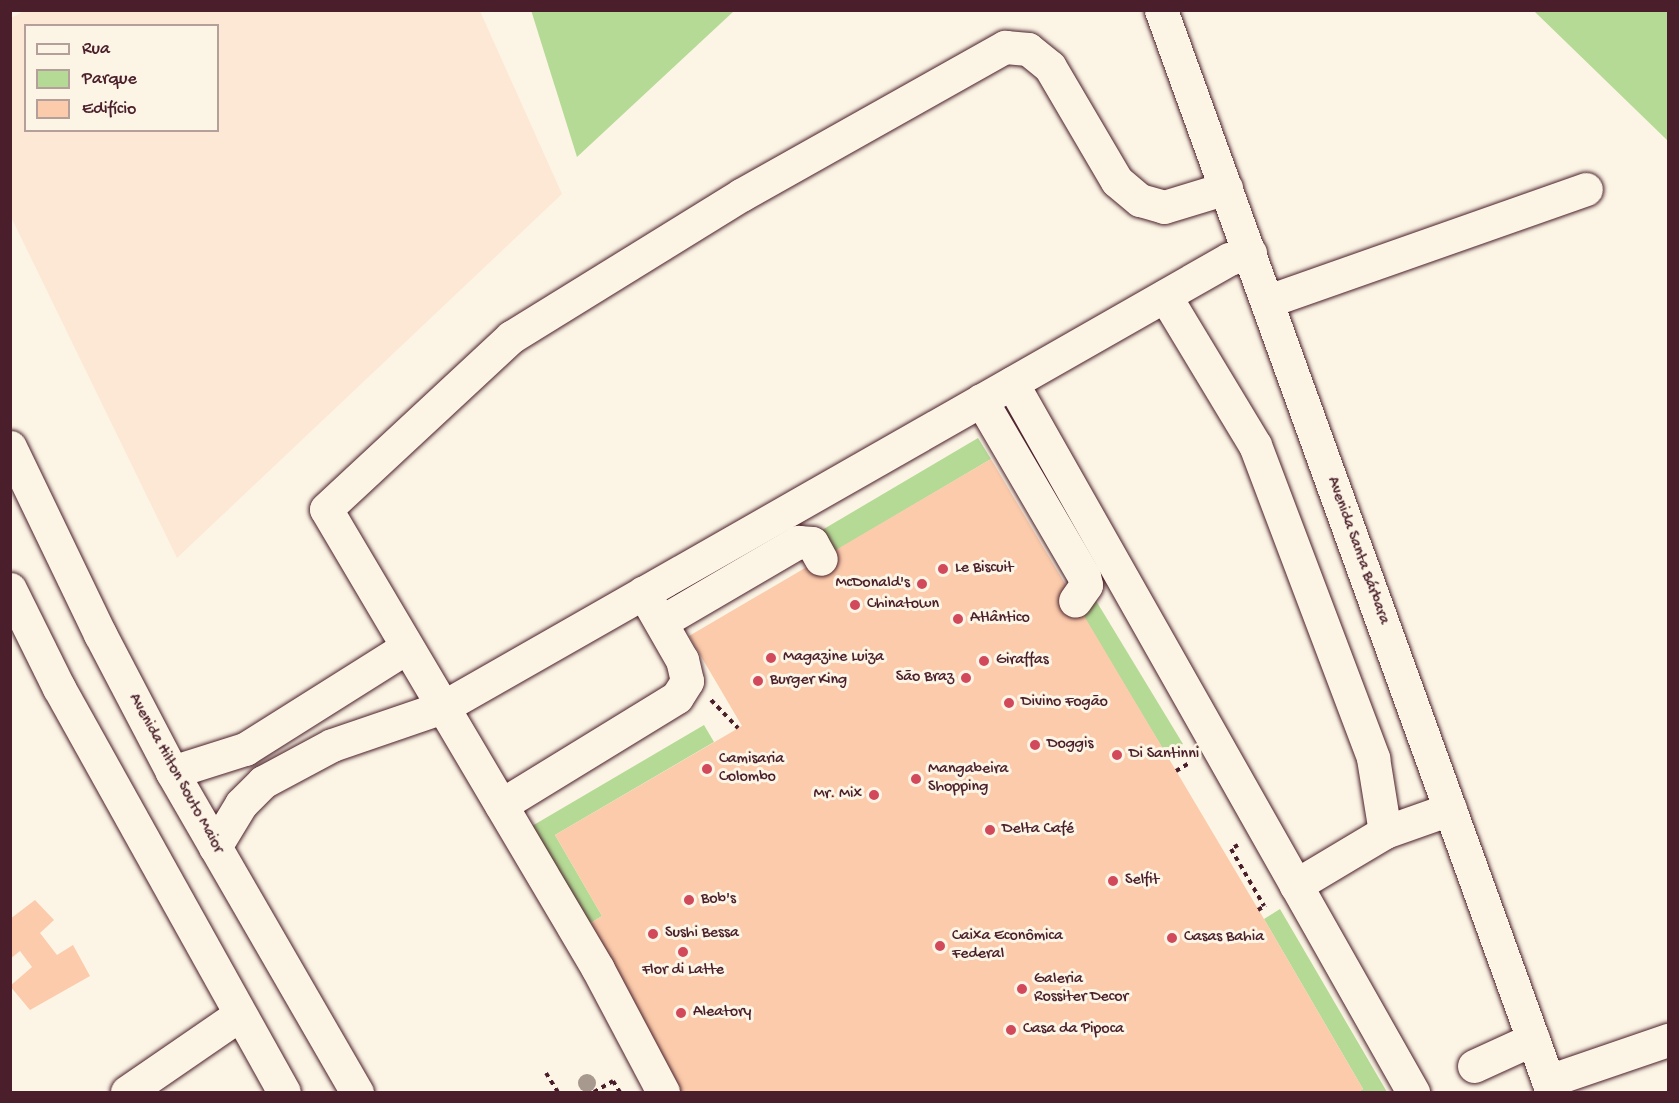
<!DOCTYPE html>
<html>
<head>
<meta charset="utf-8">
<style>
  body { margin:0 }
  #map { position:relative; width:1679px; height:1103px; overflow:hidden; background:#fcf5e5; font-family:"Gochi Hand",sans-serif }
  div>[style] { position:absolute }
  .built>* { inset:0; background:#fce8d4 }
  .green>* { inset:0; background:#b4da95 }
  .building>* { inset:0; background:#fbcbab }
  .path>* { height:4px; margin-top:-2px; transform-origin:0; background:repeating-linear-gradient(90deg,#4a1f2b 0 4.5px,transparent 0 9px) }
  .roads { filter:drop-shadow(0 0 2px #4a1f2b) drop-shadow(0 0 2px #4a1f2b) }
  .minor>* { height:33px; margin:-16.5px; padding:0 16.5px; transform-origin:16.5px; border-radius:16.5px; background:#fcf5e5 }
  .major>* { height:33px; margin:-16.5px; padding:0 16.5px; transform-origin:16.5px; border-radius:16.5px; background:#fcf5e5 }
  .trees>* { width:18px; height:18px; margin:-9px; border-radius:50%; background:#a8998e }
  .dots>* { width:16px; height:16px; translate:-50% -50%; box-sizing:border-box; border:3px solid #fcf5e5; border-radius:50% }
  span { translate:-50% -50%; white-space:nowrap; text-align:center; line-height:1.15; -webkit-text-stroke:6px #fcf5e5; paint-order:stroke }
  .street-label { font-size:16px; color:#4a1f2b }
  .poi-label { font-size:16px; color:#4a1f2b }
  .left { translate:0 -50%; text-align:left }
  .right { translate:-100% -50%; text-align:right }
  .frame { position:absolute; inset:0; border:12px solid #4a1f2b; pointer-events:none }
  .legend { position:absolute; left:24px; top:24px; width:195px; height:108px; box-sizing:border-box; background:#fcf5e5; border:2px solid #b59f9b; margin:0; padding:8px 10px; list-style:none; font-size:18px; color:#4a1f2b }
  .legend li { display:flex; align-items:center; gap:12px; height:30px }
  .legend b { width:30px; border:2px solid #b59f9b }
</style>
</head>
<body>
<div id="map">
  <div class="built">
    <div style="clip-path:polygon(evenodd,26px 10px,480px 11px,562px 194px,177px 558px,11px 217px,11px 18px,26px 10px,26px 26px,218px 26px,218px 130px,26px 130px,26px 26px)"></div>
  </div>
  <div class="green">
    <div style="clip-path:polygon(531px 10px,734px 10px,734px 11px,577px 157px)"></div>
    <div style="clip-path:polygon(1534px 11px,1668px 11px,1668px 141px)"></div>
    <div style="clip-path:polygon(978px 438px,991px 459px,830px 554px,817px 533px)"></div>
    <div style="clip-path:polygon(1095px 599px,1183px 744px,1166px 754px,1079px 609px)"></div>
    <div style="clip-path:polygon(704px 725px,714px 742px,555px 835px,602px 916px,589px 924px,532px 826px)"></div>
    <div style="clip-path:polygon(1280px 909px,1387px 1092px,1358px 1092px,1363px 1089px,1264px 919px)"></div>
  </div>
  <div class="building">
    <div style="clip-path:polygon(991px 459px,1264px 919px,1363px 1089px,1358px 1092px,667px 1092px,589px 924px,602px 916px,555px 835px,742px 726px,689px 636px)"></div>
    <div style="clip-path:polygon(35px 900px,54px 920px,40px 933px,57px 955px,73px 945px,90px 976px,30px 1010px,10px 986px,32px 967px,20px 951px,10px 959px,10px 919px)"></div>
  </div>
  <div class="path">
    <div style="left:711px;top:700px;width:39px;rotate:46deg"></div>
    <div style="left:1176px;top:771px;width:17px;rotate:-31deg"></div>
    <div style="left:1238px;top:845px;width:8px;rotate:150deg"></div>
    <div style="left:1231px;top:849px;width:66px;rotate:59.9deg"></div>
    <div style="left:1258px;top:910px;width:9px;rotate:-32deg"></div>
    <div style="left:546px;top:1073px;width:22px;rotate:58deg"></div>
    <div style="left:594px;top:1092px;width:22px;rotate:-30deg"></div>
    <div style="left:613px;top:1081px;width:13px;rotate:58deg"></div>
  </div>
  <div class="roads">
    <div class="minor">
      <div style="left:1165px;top:296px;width:174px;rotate:58.9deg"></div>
      <div style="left:1255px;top:445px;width:335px;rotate:69.3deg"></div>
      <div style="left:1373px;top:758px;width:75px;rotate:80.8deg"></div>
      <div style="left:1385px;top:832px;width:104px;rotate:149.2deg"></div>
      <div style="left:1268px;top:301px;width:337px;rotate:-19.4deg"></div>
      <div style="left:1012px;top:383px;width:815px;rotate:60.51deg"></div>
      <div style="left:981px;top:400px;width:204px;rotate:59.7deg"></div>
      <div style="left:1084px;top:576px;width:9px;rotate:77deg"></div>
      <div style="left:1086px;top:585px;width:19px;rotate:125deg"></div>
      <div style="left:661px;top:622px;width:159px;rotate:-30.3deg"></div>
      <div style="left:798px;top:542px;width:14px;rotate:4deg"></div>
      <div style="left:812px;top:543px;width:18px;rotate:61deg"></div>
      <div style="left:172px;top:772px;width:77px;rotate:-17.5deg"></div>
      <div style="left:245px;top:749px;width:191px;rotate:-32.2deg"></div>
      <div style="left:501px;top:805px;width:206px;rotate:-31.5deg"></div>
      <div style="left:677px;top:697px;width:19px;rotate:-58deg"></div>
      <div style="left:687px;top:681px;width:22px;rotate:-103deg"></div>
      <div style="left:682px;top:660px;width:78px;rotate:-119.8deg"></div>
      <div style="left:1385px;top:832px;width:69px;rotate:-19.5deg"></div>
      <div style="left:215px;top:847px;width:50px;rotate:-58.8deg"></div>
      <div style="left:241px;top:804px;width:31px;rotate:-45deg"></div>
      <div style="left:263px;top:782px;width:78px;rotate:-28.2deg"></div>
      <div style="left:332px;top:745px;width:117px;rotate:-18.9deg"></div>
      <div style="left:443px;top:707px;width:905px;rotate:-29.68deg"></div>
      <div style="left:1229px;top:259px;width:22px;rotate:-16deg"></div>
      <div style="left:1474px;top:1066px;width:65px;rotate:-24.6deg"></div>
      <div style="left:1548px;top:1081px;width:127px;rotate:-18.9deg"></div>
      <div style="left:127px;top:1092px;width:136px;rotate:-34.5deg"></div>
      <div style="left:663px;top:1092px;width:139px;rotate:-117.9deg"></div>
      <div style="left:598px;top:969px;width:534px;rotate:-120.6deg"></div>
      <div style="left:326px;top:509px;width:253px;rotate:-42.9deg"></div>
      <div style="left:511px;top:337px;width:270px;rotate:-31.7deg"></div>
      <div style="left:741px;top:195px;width:303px;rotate:-29.3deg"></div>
      <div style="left:1005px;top:47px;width:23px;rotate:5deg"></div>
      <div style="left:1028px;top:49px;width:28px;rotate:39deg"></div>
      <div style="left:1050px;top:67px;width:132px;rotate:59.6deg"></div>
      <div style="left:1117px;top:181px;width:30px;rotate:40deg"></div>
      <div style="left:1140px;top:200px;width:25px;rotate:16deg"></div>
      <div style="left:1164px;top:207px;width:65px;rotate:-17deg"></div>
    </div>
    <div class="major">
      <div style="left:1161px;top:10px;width:1150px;rotate:70.13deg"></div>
      <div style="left:10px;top:447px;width:208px;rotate:64.3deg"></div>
      <div style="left:100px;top:634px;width:156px;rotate:62.4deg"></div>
      <div style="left:172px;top:772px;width:370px;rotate:60deg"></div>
      <div style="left:10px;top:589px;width:110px;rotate:63.7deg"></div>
      <div style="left:59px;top:688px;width:462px;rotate:60.9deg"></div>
    </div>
  </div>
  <div class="trees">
    <div style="left:587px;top:1083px"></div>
  </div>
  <div class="dots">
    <div style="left:943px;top:569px;background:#d1495b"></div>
    <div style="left:922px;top:584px;background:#d1495b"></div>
    <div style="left:855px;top:605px;background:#d1495b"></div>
    <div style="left:958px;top:619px;background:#d1495b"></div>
    <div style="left:771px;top:658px;background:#d1495b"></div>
    <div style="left:984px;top:661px;background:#d1495b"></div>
    <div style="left:966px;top:678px;background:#d1495b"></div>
    <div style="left:758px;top:681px;background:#d1495b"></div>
    <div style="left:1009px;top:703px;background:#d1495b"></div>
    <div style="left:1035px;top:745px;background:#d1495b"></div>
    <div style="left:1117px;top:755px;background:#d1495b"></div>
    <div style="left:707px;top:769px;background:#d1495b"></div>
    <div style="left:916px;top:779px;background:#d1495b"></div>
    <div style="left:874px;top:795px;background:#d1495b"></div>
    <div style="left:990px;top:830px;background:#d1495b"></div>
    <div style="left:1113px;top:881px;background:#d1495b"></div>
    <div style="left:689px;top:900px;background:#d1495b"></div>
    <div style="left:653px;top:934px;background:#d1495b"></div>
    <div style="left:1172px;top:938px;background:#d1495b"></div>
    <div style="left:940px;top:946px;background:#d1495b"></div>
    <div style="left:683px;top:952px;background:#d1495b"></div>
    <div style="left:1022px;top:989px;background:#d1495b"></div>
    <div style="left:681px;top:1013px;background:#d1495b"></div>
    <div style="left:1011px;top:1030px;background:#d1495b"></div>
  </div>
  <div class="street-label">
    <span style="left:1357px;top:551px;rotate:70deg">Avenida Santa Bárbara</span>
    <span style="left:175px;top:774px;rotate:61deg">Avenida Hilton Souto Maior</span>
  </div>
  <div class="poi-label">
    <span class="left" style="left:955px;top:569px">Le Biscuit</span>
    <span class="right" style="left:910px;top:584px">McDonald's</span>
    <span class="left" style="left:867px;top:605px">Chinatown</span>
    <span class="left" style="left:970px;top:619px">Atlântico</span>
    <span class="left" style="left:783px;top:658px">Magazine Luiza</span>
    <span class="left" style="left:996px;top:661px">Giraffas</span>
    <span class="right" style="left:954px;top:678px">São Braz</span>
    <span class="left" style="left:770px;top:681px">Burger King</span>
    <span class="left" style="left:1021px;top:703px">Divino Fogão</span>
    <span class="left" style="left:1047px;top:745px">Doggis</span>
    <span class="left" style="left:1129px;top:755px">Di Santinni</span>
    <span class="left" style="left:719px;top:769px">Camisaria<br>Colombo</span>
    <span class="left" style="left:928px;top:779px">Mangabeira<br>Shopping</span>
    <span class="right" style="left:862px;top:795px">Mr. Mix</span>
    <span class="left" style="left:1002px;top:830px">Delta Café</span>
    <span class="left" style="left:1125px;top:881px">Selfit</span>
    <span class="left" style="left:701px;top:900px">Bob's</span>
    <span class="left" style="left:665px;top:934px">Sushi Bessa</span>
    <span class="left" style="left:952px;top:946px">Caixa Econômica<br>Federal</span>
    <span class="left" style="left:1184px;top:938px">Casas Bahia</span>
    <span style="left:683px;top:971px">Flor di Latte</span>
    <span class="left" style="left:1034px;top:989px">Galeria<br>Rossiter Decor</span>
    <span class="left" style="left:693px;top:1013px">Aleatory</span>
    <span class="left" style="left:1023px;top:1030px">Casa da Pipoca</span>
  </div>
  <div class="frame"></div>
  <ul class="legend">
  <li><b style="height:8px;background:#fcf5e5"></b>Rua</li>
  <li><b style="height:16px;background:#b4da95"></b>Parque</li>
  <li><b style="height:16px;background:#fbcbab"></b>Edifício</li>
  </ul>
</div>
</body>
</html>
